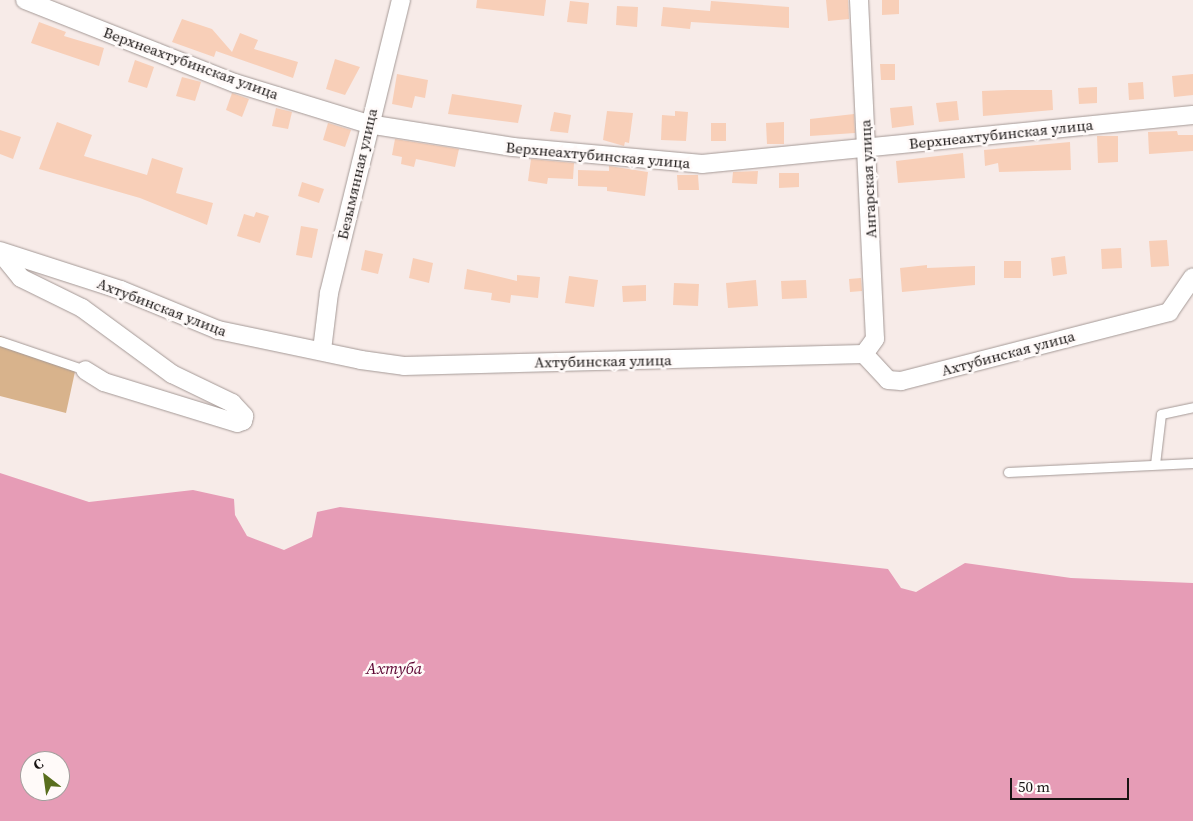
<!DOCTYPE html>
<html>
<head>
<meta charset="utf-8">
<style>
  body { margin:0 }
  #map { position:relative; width:1193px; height:821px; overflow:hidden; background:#f7ebe8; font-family:"Source Serif 4",serif }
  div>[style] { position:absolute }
  .green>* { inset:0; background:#d8b38c }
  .water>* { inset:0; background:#e69cb6 }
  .building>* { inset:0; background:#f8cfb8 }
  .roads { filter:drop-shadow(0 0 1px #a49996) drop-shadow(0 0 1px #a49996) }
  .service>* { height:9px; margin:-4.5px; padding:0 4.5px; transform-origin:4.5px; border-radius:4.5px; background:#fff }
  .minor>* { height:18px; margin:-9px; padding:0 9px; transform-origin:9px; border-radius:9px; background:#fff }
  span { translate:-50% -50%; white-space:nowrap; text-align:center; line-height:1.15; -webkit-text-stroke:5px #fffaf9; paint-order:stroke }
  .street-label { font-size:15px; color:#191514 }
  .water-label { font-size:16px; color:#5b0230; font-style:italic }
  .north { position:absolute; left:20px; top:751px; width:50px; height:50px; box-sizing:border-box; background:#fffaf9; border:1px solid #a39e9d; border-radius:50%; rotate:330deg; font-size:14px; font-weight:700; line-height:20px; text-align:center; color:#191514 }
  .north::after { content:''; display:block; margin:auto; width:18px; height:22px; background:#596e1e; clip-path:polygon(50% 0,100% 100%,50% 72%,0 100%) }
  .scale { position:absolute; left:1010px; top:778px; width:119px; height:22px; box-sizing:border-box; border:2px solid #191514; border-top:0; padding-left:6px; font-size:15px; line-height:18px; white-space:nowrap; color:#191514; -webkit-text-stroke:4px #fffaf9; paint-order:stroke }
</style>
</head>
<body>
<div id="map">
  <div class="green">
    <div style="clip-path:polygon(0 336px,76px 367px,66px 413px,0 396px)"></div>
  </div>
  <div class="water">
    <div style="clip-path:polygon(evenodd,0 473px,89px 502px,193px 490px,234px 499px,235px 515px,247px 536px,284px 550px,312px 537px,317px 512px,340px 507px,888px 569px,901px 588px,916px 592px,965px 563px,1071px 578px,1193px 583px,1193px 821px,0 821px,0 473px,30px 761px,60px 761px,60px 791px,30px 791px,30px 761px)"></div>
  </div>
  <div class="building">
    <div style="clip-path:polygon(477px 0,546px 0,544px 16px,476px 8px)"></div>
    <div style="clip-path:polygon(826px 0,848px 0,849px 19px,828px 21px)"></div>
    <div style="clip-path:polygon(882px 0,899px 0,899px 14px,882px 15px)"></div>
    <div style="clip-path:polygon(570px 1px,589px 3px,587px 24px,567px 22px)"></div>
    <div style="clip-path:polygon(711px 1px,789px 7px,789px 28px,691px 22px,690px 29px,661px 26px,663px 7px,710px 11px)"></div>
    <div style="clip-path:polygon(617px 6px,638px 7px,637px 27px,616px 25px)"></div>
    <div style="clip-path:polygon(182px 19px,212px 29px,232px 52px,240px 33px,258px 40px,254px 49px,298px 62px,293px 78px,216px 51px,214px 57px,172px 42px)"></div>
    <div style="clip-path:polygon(39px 22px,66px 32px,64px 36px,104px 48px,99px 66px,31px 43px)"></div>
    <div style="clip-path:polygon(335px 59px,360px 67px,345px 95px,326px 89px)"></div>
    <div style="clip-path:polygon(135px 60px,154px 67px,147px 88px,128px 82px)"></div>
    <div style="clip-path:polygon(880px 64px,895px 64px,895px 80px,881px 80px)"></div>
    <div style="clip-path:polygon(397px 74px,428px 80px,425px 98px,415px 96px,412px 108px,392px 104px)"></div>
    <div style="clip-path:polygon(1193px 74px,1193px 95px,1174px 97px,1172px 76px)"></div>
    <div style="clip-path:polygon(182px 77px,201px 82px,195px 101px,176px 96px)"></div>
    <div style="clip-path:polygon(1143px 82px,1144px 99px,1129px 100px,1128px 83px)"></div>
    <div style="clip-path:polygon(1097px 87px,1097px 103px,1079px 104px,1078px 88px)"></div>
    <div style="clip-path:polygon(1008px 90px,1052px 90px,1053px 110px,983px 116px,982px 91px)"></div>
    <div style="clip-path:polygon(232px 93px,249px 99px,242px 117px,226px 110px)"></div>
    <div style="clip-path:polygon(452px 94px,522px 105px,518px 123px,448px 114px)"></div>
    <div style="clip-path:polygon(957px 101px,959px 120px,939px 122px,936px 103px)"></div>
    <div style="clip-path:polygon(912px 106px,914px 125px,892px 128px,890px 108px)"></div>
    <div style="clip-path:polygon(276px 108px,292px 112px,288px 129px,272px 126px)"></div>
    <div style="clip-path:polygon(607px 111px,633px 113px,629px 143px,625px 142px,624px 146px,603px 140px)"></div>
    <div style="clip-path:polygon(675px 111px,688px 112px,686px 141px,661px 140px,662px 115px,675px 116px)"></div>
    <div style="clip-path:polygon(554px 112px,571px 115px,568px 133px,550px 131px)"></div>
    <div style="clip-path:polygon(854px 114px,855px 133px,810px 136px,810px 119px)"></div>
    <div style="clip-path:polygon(57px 122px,92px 135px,84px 156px,147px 175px,152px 158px,183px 168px,176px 193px,213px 203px,207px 225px,140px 198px,39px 169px)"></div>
    <div style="clip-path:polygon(784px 122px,784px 144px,767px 144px,766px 123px)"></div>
    <div style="clip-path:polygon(328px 123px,351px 130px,345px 147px,323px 140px)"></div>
    <div style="clip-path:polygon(711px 123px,726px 123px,726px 141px,711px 141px)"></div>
    <div style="clip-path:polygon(0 130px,21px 137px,13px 159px,0 154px)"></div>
    <div style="clip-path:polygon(1177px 131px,1178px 135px,1193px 135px,1193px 151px,1149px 154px,1148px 132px)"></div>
    <div style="clip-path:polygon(1097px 136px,1118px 136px,1118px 162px,1098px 163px)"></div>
    <div style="clip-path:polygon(395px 139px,459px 149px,455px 167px,416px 159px,414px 167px,401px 164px,402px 157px,392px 155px)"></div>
    <div style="clip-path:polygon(1070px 142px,1071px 170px,999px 172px,998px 163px,985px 166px,984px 150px)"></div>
    <div style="clip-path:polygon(963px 153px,965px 178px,898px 183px,896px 161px)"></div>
    <div style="clip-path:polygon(531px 159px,574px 163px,573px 179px,548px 178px,547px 184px,528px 181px)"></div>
    <div style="clip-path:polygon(609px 166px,648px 172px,645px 196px,607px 191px,607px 187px,578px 186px,578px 170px,609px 171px)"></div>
    <div style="clip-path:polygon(758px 171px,757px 184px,732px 183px,733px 172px)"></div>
    <div style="clip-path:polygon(779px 173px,799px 173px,799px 187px,779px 188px)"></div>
    <div style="clip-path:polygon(677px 175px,698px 175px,699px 190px,678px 190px)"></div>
    <div style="clip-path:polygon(302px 182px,324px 189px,319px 203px,298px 196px)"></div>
    <div style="clip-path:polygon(256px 212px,269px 216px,260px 243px,237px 236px,244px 214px,254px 217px)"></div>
    <div style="clip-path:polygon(301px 226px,318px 229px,312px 258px,296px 255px)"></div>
    <div style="clip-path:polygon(1167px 240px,1169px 266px,1151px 267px,1149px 241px)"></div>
    <div style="clip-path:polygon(1121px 248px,1122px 268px,1102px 269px,1101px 249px)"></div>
    <div style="clip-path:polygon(365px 250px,383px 254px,378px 274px,361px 270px)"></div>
    <div style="clip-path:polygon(1065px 256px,1067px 274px,1053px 276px,1051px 258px)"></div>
    <div style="clip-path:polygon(413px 258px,433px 263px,429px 283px,409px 278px)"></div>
    <div style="clip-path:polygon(1004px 261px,1021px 261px,1021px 278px,1004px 278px)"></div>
    <div style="clip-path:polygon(927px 265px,927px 268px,975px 266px,975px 285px,902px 292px,900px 268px)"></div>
    <div style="clip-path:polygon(467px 269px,517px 281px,517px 275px,540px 277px,538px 298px,511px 295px,510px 303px,491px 300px,492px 293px,464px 289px)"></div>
    <div style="clip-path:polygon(569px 276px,598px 280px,594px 307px,565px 303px)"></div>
    <div style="clip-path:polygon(861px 278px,862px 291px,850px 292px,849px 279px)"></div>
    <div style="clip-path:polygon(756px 280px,758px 306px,728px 308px,726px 283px)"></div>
    <div style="clip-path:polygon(806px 280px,807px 298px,782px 299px,781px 281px)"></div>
    <div style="clip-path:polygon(674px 283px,699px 284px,698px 306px,673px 305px)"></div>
    <div style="clip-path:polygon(646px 285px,646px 301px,623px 302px,622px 286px)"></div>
  </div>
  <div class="roads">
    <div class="service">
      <div style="left:0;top:341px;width:90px;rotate:18.8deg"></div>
      <div style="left:1155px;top:464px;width:50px;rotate:-83.2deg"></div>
      <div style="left:1161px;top:414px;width:33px;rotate:-12deg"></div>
      <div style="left:1008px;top:472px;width:185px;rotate:-2.8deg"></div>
    </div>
    <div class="minor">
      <div style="left:25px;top:0;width:226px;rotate:21.6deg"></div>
      <div style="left:235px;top:83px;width:139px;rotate:17.1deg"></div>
      <div style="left:368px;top:124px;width:147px;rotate:9deg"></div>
      <div style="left:513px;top:147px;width:190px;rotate:5.1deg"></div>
      <div style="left:702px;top:164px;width:493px;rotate:-5.7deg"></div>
      <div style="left:859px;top:0;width:339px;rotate:87.3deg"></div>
      <div style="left:875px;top:339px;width:19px;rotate:126deg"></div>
      <div style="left:0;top:251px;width:127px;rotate:17.9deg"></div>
      <div style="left:121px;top:290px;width:105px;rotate:22.4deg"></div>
      <div style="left:218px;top:330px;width:146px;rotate:11.8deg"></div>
      <div style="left:361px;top:360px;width:43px;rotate:7.9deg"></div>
      <div style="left:404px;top:366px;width:460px;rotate:-1.5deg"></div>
      <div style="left:864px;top:354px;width:35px;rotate:47deg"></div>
      <div style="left:888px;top:380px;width:13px;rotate:4deg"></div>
      <div style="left:901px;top:381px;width:277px;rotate:-14.4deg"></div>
      <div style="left:1169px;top:312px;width:42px;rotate:-55.6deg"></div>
      <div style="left:0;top:252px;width:33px;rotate:51deg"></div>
      <div style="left:21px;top:278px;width:68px;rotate:26.2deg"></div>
      <div style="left:82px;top:308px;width:112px;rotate:36.3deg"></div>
      <div style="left:172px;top:374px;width:67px;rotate:25.8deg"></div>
      <div style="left:232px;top:403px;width:18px;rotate:47deg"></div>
      <div style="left:244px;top:416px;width:5px;rotate:101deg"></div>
      <div style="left:243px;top:421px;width:6px;rotate:162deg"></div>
      <div style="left:237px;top:423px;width:139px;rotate:-162.9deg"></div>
      <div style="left:104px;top:382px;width:22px;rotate:-148deg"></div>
      <div style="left:322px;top:350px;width:57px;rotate:-83deg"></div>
      <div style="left:329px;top:293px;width:302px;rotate:-76.2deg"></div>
    </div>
  </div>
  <div class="street-label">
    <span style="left:191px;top:63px;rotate:20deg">Верхнеахтубинская улица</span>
    <span style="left:1001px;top:134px;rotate:-6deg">Верхнеахтубинская улица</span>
    <span style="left:598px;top:155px;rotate:5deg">Верхнеахтубинская улица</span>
    <span style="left:357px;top:174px;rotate:-77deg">Безымянная улица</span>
    <span style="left:868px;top:179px;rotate:-93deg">Ангарская улица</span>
    <span style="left:162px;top:307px;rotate:21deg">Ахтубинская улица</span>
    <span style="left:1008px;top:353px;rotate:-15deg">Ахтубинская улица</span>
    <span style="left:603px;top:361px;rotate:-1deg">Ахтубинская улица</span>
  </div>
  <div class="water-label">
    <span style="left:394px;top:668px">Ахтуба</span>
  </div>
  <div class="north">С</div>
  <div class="scale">50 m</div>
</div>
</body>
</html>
